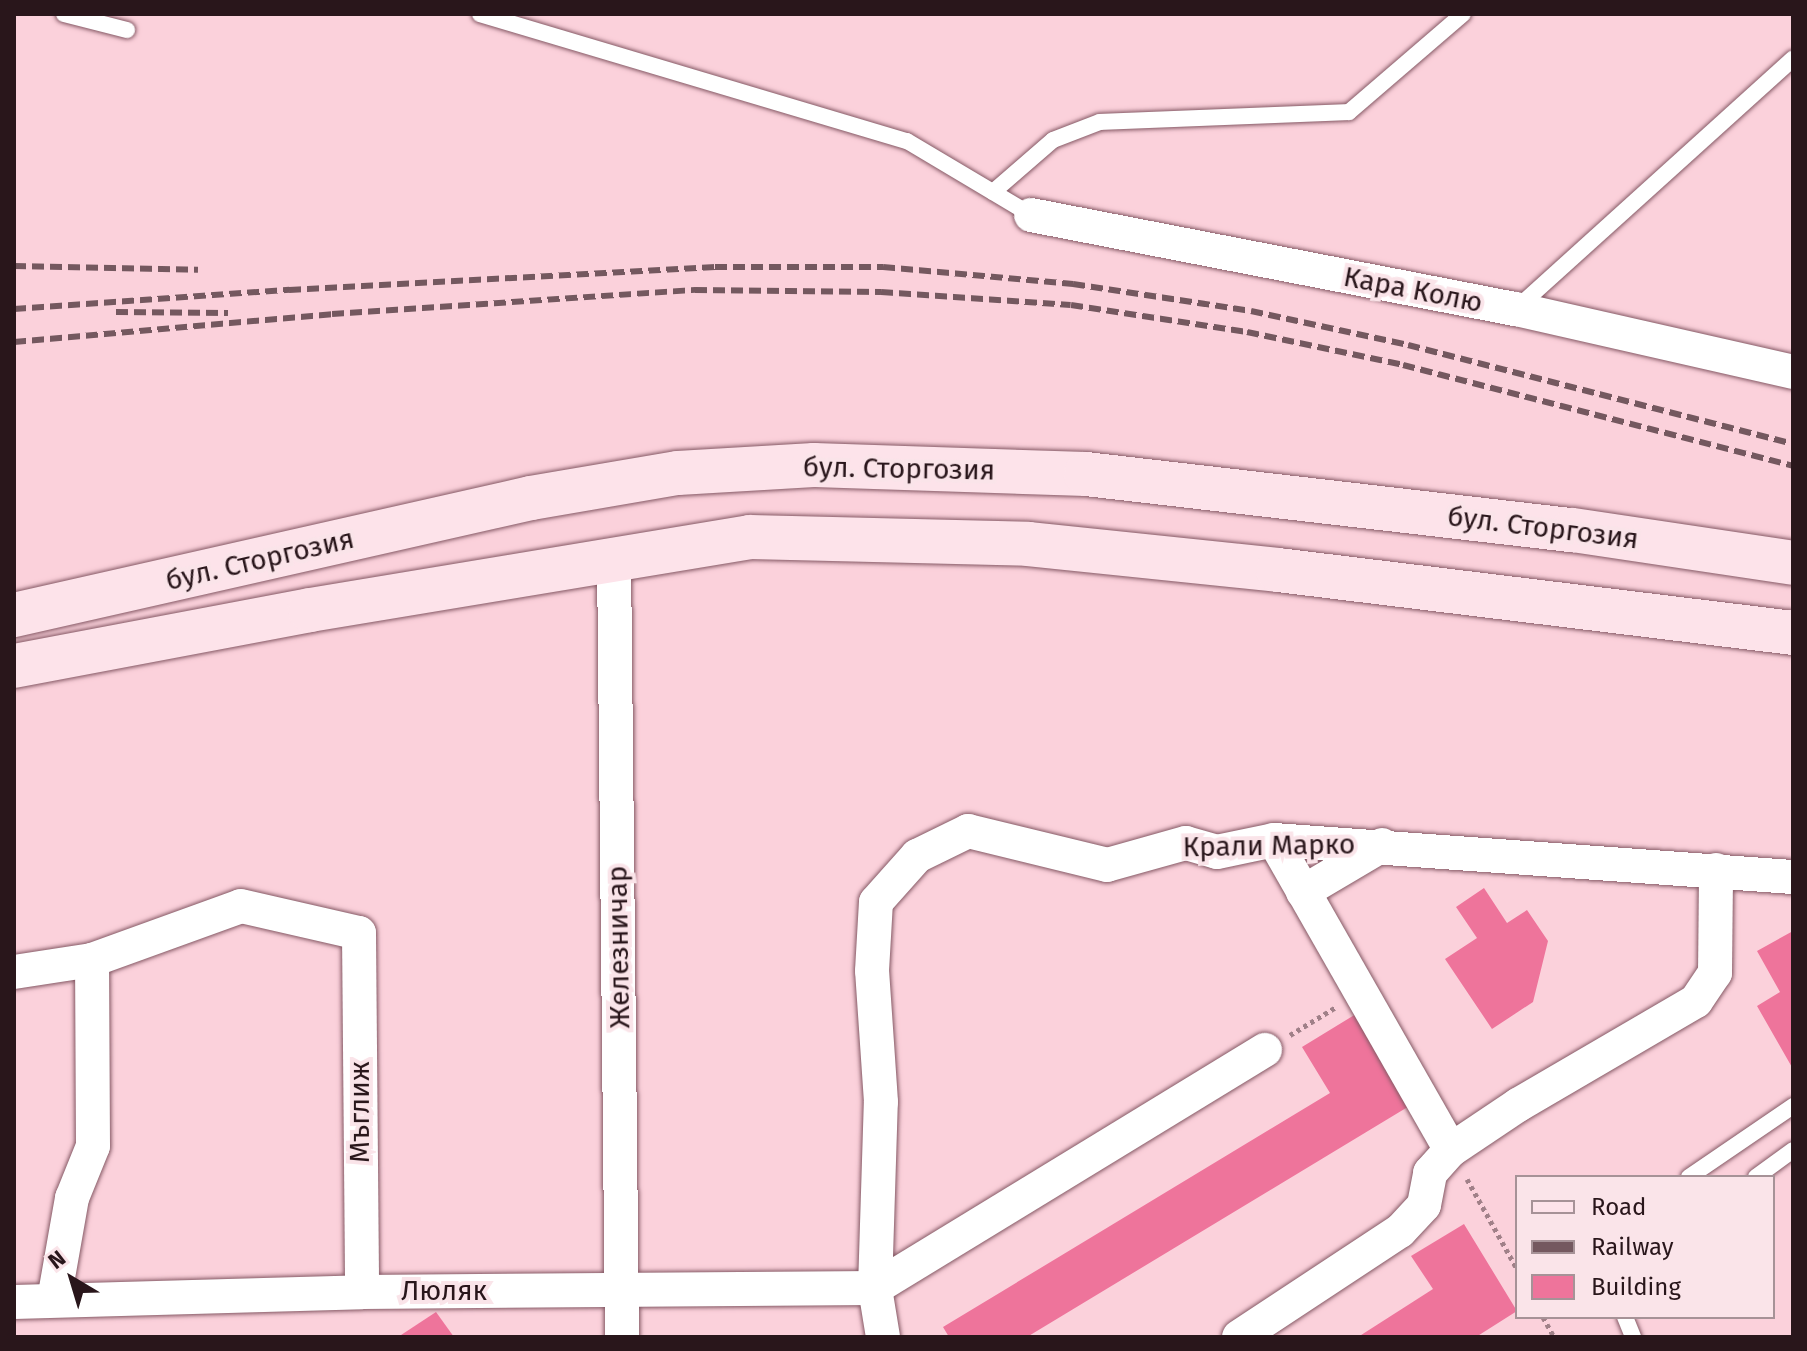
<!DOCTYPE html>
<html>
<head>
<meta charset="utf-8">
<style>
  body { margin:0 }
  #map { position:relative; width:1807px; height:1351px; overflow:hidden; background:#fbd1db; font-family:"Fira Sans",sans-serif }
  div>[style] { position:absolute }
  .building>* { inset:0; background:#ee749b }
  .path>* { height:5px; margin-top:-2.5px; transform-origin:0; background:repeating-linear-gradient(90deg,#a08088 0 4px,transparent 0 8px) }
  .roads { filter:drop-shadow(0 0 2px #855965) drop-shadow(0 0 2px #855965) }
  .lane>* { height:16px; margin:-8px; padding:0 8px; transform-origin:8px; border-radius:8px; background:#fff }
  .street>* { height:34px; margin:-17px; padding:0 17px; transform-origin:17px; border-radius:17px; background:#fff }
  .secondary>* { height:44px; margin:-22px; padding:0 22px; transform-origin:22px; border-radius:22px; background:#fde3ea }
  .rail>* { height:6px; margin-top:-3px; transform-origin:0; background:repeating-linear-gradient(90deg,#74585f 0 12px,transparent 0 18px) }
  span { translate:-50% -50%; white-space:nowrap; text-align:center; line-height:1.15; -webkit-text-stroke:8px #fae4e9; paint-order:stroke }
  .street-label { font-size:28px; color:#29161b }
  .frame { position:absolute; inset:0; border:16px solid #29161b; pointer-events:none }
  .legend { position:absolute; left:1515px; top:1175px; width:260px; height:144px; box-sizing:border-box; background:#fae4e9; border:2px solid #a69297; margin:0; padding:10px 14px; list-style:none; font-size:24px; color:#29161b }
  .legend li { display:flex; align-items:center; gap:16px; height:40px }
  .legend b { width:40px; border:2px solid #a69297 }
  .north { position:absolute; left:32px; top:1239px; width:80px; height:80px; -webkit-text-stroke:6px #fae4e9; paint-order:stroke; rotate:322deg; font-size:22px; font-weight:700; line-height:32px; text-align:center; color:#29161b }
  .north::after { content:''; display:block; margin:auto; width:28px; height:36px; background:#29161b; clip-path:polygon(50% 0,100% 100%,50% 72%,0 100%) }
</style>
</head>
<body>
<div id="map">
  <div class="building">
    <div style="clip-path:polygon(1484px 888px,1507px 923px,1527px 910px,1548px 941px,1533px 1002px,1492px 1029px,1445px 959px,1477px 938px,1456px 907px)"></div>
    <div style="clip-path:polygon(1793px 931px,1793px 1069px,1757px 1006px,1780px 992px,1757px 951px)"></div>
    <div style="clip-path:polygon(1356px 1014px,1411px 1105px,1027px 1337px,949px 1337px,943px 1327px,1330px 1093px,1302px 1047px)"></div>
    <div style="clip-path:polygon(1464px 1224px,1517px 1311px,1476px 1337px,1358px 1337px,1433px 1289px,1411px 1256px)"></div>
    <div style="clip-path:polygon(436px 1312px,454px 1337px,398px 1337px)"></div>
  </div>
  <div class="path">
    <div style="left:1290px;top:1035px;width:54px;rotate:-31.3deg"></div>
    <div style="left:1467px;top:1179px;width:103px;rotate:60.9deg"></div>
    <div style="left:1543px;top:1317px;width:23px;rotate:61deg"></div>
  </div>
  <div class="roads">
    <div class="lane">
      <div style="left:64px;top:14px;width:65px;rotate:14.3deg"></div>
      <div style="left:480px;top:14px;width:445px;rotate:16.6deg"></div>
      <div style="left:907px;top:141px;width:144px;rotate:30.8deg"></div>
      <div style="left:993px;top:192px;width:79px;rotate:-40.9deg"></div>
      <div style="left:1053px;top:140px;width:50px;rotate:-21deg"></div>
      <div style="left:1100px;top:122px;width:249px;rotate:-2.3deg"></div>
      <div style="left:1349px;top:112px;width:150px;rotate:-40.7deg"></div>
      <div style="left:1517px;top:308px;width:372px;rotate:-42.1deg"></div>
      <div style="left:1689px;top:1177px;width:126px;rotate:-34.3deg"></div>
      <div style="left:1756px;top:1177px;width:46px;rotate:-36.1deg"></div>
      <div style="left:1625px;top:1317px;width:22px;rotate:68deg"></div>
    </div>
    <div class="street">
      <div style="left:1031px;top:215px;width:494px;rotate:11deg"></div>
      <div style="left:1516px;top:309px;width:284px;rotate:12.8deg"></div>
      <div style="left:614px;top:557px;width:780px;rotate:89.41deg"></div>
      <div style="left:1274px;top:840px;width:357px;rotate:60.3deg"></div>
      <div style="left:1303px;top:892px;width:92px;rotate:-30.7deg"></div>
      <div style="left:14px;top:972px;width:79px;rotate:-8.7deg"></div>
      <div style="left:92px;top:960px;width:158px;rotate:-19.9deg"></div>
      <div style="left:241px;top:906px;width:121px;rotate:12.9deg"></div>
      <div style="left:359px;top:933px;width:359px;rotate:89.5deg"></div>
      <div style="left:54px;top:1300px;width:104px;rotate:-80deg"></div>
      <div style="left:72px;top:1198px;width:56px;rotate:-68deg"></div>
      <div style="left:93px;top:1146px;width:186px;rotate:-90.3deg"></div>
      <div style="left:14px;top:1302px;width:348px;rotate:-1.6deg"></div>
      <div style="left:362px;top:1292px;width:513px;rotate:-0.45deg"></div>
      <div style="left:875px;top:1288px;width:457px;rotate:-31.4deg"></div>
      <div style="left:883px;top:1337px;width:50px;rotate:-99.3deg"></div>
      <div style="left:875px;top:1288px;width:186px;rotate:-88.2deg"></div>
      <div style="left:881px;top:1102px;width:131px;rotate:-93.9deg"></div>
      <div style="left:872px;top:971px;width:69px;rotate:-86.7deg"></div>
      <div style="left:876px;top:902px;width:62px;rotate:-48.3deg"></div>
      <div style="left:917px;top:856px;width:57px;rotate:-26.1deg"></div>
      <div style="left:968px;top:831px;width:143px;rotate:13.7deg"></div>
      <div style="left:1107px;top:865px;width:82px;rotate:-15.6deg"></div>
      <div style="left:1186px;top:843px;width:32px;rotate:16deg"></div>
      <div style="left:1217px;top:852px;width:58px;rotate:-11.9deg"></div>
      <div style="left:1274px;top:840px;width:520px;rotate:4.08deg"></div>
      <div style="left:1239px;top:1337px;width:193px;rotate:-33.4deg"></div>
      <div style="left:1400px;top:1231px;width:35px;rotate:-47deg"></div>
      <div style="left:1424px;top:1205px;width:33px;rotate:-79deg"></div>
      <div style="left:1430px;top:1173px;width:31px;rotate:-48deg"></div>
      <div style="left:1451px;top:1150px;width:81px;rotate:-33.9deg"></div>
      <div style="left:1518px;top:1105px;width:206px;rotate:-30.3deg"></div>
      <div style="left:1696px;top:1001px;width:34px;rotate:-56deg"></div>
      <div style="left:1715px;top:973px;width:103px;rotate:-89.4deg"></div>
    </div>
    <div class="secondary">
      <div style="left:14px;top:615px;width:530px;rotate:-12.75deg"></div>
      <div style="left:531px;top:498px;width:149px;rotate:-9.7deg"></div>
      <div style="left:678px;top:473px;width:136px;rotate:-3.4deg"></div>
      <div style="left:814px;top:465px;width:272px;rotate:1.9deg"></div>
      <div style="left:1086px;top:474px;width:490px;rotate:6.6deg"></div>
      <div style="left:1573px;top:530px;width:222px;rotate:8.5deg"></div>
      <div style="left:14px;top:666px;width:301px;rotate:-10.7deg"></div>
      <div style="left:310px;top:610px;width:446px;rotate:-9.4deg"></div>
      <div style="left:750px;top:537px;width:278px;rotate:1.4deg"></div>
      <div style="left:1028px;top:544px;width:251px;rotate:5.9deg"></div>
      <div style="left:1278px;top:570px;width:519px;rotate:6.97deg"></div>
    </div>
  </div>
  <div class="rail">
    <div style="left:14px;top:266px;width:184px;rotate:1.2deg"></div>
    <div style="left:14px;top:309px;width:276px;rotate:-4deg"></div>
    <div style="left:289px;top:290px;width:427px;rotate:-3.1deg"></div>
    <div style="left:715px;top:267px;width:168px"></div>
    <div style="left:883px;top:267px;width:191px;rotate:5.1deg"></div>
    <div style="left:1073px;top:284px;width:180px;rotate:8.6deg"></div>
    <div style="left:1251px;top:311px;width:161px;rotate:12.2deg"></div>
    <div style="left:1408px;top:345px;width:398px;rotate:14.4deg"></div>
    <div style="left:116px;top:312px;width:112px;rotate:0.5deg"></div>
    <div style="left:14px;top:342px;width:319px;rotate:-5deg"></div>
    <div style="left:332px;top:314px;width:364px;rotate:-3.8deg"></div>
    <div style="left:695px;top:290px;width:186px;rotate:0.6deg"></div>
    <div style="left:881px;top:292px;width:190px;rotate:3.9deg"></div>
    <div style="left:1071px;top:305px;width:178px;rotate:8.7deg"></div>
    <div style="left:1247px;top:332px;width:159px;rotate:11.9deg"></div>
    <div style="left:1403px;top:365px;width:403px;rotate:14.5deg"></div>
  </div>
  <div class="street-label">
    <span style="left:1413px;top:290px;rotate:11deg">Кара Колю</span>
    <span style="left:899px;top:469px;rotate:1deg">бул. Сторгозия</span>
    <span style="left:1543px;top:528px;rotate:7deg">бул. Сторгозия</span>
    <span style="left:260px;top:560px;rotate:-13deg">бул. Сторгозия</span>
    <span style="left:1269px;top:846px;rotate:-1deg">Крали Марко</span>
    <span style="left:619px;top:947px;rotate:-91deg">Железничар</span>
    <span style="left:360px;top:1112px;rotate:-90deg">Мъглиж</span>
    <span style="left:444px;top:1291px">Люляк</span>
  </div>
  <div class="frame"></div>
  <ul class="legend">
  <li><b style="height:10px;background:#fde3ea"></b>Road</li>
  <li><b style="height:10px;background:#74585f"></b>Railway</li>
  <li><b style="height:22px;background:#ee749b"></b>Building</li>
  </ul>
  <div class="north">N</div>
</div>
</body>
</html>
